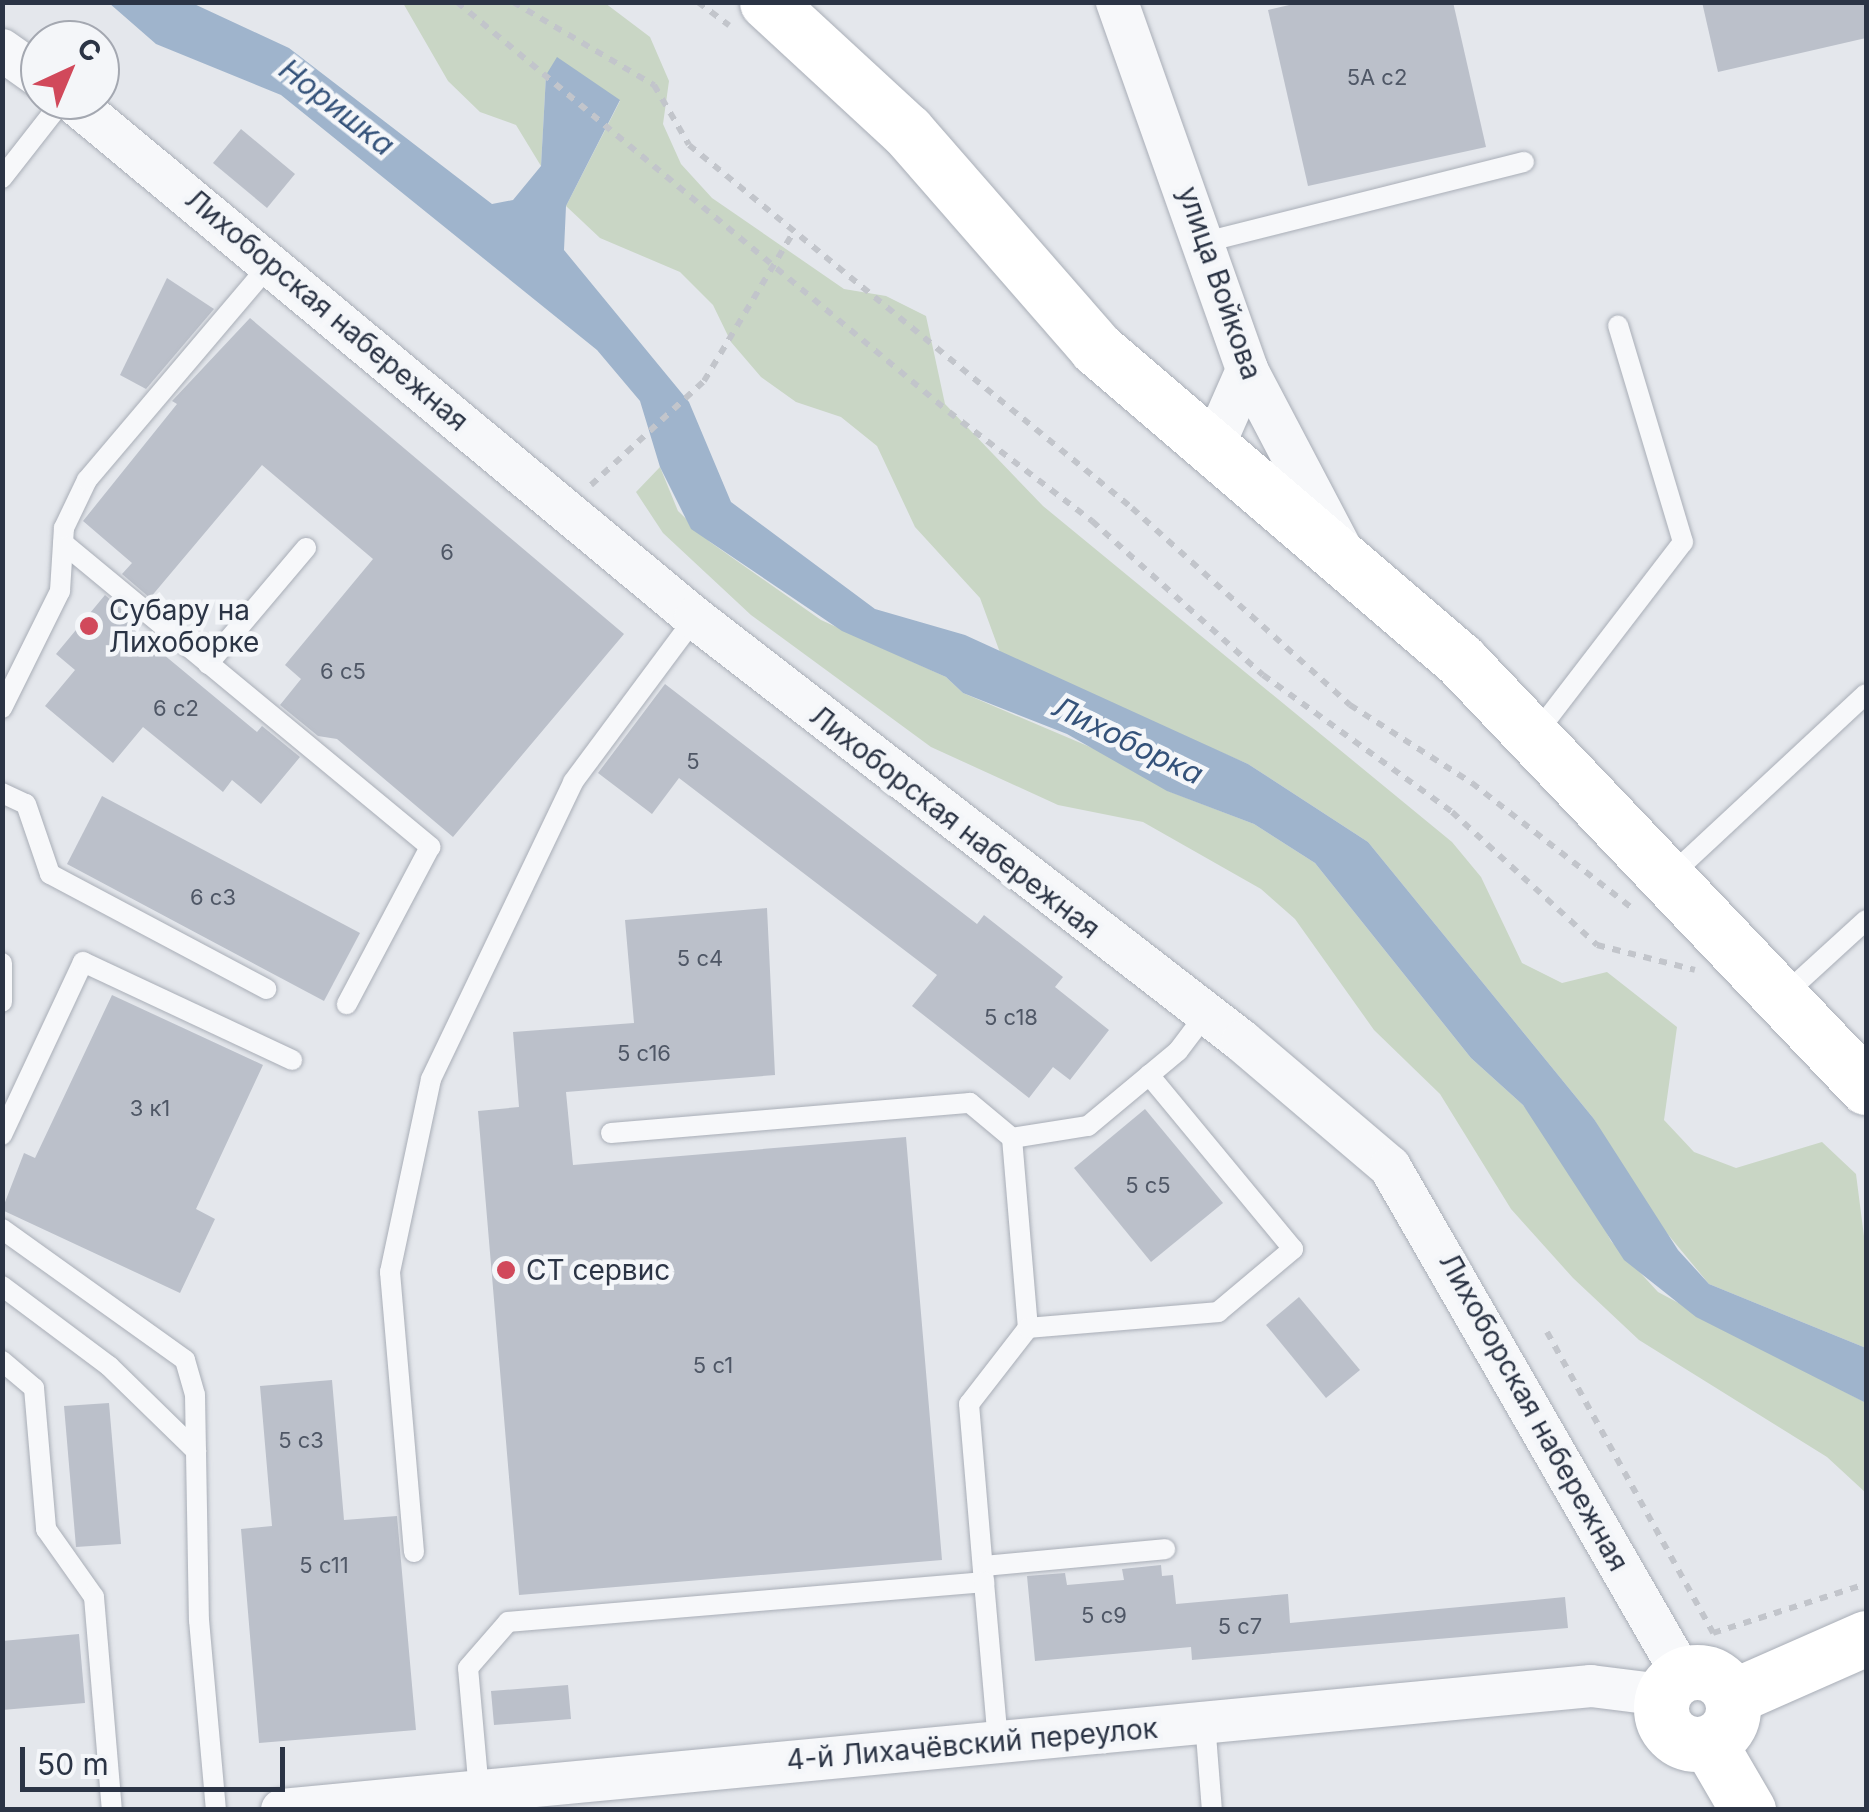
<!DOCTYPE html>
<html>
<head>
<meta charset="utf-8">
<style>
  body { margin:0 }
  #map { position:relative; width:1869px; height:1812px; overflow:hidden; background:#e4e7ec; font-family:Inter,sans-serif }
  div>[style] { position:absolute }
  .green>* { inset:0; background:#c9d6c5 }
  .water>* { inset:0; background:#9fb4cc }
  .building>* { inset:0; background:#bbc0ca }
  .path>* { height:6px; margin-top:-3px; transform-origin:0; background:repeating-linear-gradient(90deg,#c2c5cb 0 8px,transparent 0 16px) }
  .roads { filter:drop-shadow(0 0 2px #a9aeb7) drop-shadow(0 0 2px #a9aeb7) }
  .lane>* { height:20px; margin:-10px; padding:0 10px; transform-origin:10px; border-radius:10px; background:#f7f8fa }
  .street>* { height:42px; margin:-21px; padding:0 21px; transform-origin:21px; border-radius:21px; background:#f7f8fa }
  .secondary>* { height:55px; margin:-27.5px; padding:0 27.5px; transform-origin:27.5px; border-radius:27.5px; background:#fff }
  .secondary>.ring { margin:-27.5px; padding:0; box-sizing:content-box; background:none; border:55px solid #fff; border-radius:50% }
  .dots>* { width:28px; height:28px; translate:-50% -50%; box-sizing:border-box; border:5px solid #f4f6f9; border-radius:50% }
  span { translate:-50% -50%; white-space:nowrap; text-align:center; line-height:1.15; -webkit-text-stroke:9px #f4f6f9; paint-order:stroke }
  .number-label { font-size:22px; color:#4f5766 }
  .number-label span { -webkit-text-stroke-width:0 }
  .street-label { font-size:28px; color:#2b3445 }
  .poi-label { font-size:28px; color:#2b3445 }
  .left { translate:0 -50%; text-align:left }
  .water-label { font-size:30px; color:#34527a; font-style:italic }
  .frame { position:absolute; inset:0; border:5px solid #2b3445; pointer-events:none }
  .north { position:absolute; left:20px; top:20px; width:100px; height:100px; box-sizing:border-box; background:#f4f6f9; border:2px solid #a4a8b1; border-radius:50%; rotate:44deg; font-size:28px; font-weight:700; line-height:40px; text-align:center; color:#2b3445 }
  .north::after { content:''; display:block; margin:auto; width:35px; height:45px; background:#d1495b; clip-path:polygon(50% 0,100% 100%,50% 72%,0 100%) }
  .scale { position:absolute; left:20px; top:1747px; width:265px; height:45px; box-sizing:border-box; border:5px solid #2b3445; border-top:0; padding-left:12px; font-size:30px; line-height:35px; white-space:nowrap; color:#2b3445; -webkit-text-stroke:8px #f4f6f9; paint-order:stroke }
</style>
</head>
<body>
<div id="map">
  <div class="green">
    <div style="clip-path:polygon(403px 3px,605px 3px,650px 37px,669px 81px,663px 124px,681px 164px,712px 198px,844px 289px,886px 296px,926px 316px,945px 404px,1043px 506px,1452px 842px,1481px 877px,1522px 963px,1562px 983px,1607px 972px,1677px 1027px,1664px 1120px,1694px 1152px,1736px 1168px,1822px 1142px,1856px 1174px,1866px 1252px,1866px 1348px,1709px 1284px,1637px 1197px,1594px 1119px,1368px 842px,1248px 764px,1002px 658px,980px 598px,915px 527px,877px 446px,841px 417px,796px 402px,761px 377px,731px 342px,713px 305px,680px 272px,600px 238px,566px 206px,620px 101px,546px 75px,541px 166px,516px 125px,480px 112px,448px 81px)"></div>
    <div style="clip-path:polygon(660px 467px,678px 511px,710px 542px,821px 620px,946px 677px,963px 693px,1130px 764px,1168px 791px,1254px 824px,1315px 863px,1471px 1058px,1523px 1105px,1576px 1176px,1611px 1241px,1658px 1292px,1866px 1403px,1866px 1493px,1827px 1457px,1639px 1340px,1573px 1278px,1511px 1209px,1440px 1094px,1374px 1030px,1295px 919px,1261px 889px,1143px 822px,1058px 805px,931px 747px,751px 615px,663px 533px,636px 492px)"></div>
  </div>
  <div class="water">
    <div style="clip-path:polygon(109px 3px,192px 3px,289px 48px,492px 204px,513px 200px,541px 166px,546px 75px,557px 57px,620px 100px,566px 206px,564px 250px,689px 402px,731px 502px,875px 609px,965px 635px,1248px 764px,1368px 842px,1594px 1119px,1678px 1250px,1709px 1284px,1866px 1348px,1866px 1403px,1696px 1317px,1624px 1260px,1523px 1105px,1471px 1058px,1315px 863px,1254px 824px,1167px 791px,1067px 734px,963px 693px,946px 677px,842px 631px,691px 529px,660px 467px,640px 401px,597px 350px,281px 95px,156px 44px)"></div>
  </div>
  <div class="building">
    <div style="clip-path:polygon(1302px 2px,1453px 2px,1486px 147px,1308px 186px,1268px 10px)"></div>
    <div style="clip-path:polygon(1702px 2px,1866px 2px,1866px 38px,1718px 72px)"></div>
    <div style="clip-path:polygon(241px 129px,295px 174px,267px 208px,213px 163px)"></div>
    <div style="clip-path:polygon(167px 278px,214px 309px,146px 389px,120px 375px)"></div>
    <div style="clip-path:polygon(250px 318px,624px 634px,453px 837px,337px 739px,318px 736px,280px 705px,301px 679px,285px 665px,373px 559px,262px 465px,150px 598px,122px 574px,132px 563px,83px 521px,177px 404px,172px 401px)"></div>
    <div style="clip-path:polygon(105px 595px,133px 619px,128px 625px,257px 732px,262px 726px,300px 757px,261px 804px,232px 780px,223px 792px,143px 727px,113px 763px,45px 706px,75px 670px,56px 654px)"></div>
    <div style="clip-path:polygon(665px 684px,977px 924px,984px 915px,1063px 977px,1055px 987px,1109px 1030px,1070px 1080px,1053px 1067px,1029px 1098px,912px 1006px,937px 975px,679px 778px,652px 814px,598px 773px)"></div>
    <div style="clip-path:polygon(102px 796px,360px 933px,324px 1001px,67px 864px)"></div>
    <div style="clip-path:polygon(767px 908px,775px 1075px,566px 1092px,573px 1165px,906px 1137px,942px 1560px,519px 1595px,478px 1111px,519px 1107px,513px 1032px,634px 1023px,625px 920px)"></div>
    <div style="clip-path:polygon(112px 995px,263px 1065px,196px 1209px,215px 1219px,180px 1293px,2px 1210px,24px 1153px,35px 1158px)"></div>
    <div style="clip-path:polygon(1145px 1109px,1223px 1203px,1151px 1262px,1074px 1168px)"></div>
    <div style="clip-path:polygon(1299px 1297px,1360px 1370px,1326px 1398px,1266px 1325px)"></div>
    <div style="clip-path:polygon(332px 1380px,344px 1520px,397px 1516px,416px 1730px,259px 1743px,241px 1529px,272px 1526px,260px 1386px)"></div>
    <div style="clip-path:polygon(109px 1403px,121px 1544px,76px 1547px,64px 1406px)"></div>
    <div style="clip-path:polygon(1161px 1565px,1162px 1576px,1173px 1575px,1176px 1604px,1288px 1594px,1290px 1623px,1565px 1597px,1568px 1628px,1192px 1660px,1191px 1647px,1035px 1661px,1027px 1576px,1065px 1573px,1067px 1585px,1124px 1580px,1122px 1569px)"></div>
    <div style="clip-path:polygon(79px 1634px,85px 1703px,2px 1710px,2px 1641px)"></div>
    <div style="clip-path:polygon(568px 1685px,571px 1719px,494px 1725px,491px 1691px)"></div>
  </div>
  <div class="path">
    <div style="left:457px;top:2px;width:640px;rotate:39.81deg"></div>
    <div style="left:949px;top:412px;width:180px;rotate:37.3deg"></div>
    <div style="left:1092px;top:521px;width:230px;rotate:42deg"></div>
    <div style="left:1263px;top:675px;width:233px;rotate:35.9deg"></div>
    <div style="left:1452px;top:812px;width:197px;rotate:42.5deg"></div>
    <div style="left:1597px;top:945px;width:101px;rotate:14.3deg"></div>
    <div style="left:513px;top:2px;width:164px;rotate:30.5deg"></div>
    <div style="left:654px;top:85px;width:69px;rotate:59.7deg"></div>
    <div style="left:689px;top:145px;width:573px;rotate:39.33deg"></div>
    <div style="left:1132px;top:508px;width:294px;rotate:42.1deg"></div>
    <div style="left:1350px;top:705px;width:145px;rotate:32.6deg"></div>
    <div style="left:1472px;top:783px;width:204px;rotate:38deg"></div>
    <div style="left:698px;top:2px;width:39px;rotate:37deg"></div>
    <div style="left:591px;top:485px;width:154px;rotate:-42.6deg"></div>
    <div style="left:704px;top:381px;width:175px;rotate:-59deg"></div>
    <div style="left:1547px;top:1332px;width:344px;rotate:61.1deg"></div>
    <div style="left:1713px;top:1633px;width:161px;rotate:-17.8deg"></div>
  </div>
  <div class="roads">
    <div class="lane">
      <div style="left:2px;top:178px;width:99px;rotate:-52deg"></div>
      <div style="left:1201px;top:243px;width:333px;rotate:-14.1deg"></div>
      <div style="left:63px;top:543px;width:477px;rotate:39.6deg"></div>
      <div style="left:430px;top:847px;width:178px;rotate:117.9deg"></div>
      <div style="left:208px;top:664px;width:152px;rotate:-49.8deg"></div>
      <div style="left:2px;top:708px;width:131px;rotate:-63.6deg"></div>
      <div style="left:60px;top:591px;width:63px;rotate:-86.4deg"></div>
      <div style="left:64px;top:528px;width:53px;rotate:-64.4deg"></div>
      <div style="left:87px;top:480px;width:285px;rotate:-49.7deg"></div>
      <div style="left:1535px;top:735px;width:243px;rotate:-52.5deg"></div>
      <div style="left:1683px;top:542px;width:226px;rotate:-106.7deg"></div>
      <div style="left:2px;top:793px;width:26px;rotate:25deg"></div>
      <div style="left:26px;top:804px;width:74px;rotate:71.1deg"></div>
      <div style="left:50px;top:874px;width:245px;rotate:28deg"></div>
      <div style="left:1670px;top:876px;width:267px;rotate:-42.9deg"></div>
      <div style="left:2px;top:963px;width:39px;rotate:90deg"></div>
      <div style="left:1784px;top:995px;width:111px;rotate:-42.4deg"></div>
      <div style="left:611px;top:1133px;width:360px;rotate:-4.8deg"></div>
      <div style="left:970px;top:1103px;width:55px;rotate:39.8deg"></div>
      <div style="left:1012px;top:1138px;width:191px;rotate:85.2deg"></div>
      <div style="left:1028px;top:1328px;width:96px;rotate:127.8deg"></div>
      <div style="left:969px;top:1404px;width:179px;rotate:85.2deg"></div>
      <div style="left:2px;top:1135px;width:191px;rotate:-64.9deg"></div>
      <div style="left:83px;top:962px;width:231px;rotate:25.1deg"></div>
      <div style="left:1012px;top:1138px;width:77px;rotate:-9deg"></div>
      <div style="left:1088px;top:1126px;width:117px;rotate:-39.8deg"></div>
      <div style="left:1178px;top:1051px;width:46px;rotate:-52.9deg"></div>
      <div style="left:2px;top:1229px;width:225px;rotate:35.6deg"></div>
      <div style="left:185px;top:1360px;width:36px;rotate:74deg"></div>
      <div style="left:195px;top:1395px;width:225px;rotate:89deg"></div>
      <div style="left:199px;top:1620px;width:191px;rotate:84.9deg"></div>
      <div style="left:2px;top:1286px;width:134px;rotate:36.8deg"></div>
      <div style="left:109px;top:1366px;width:122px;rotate:44.3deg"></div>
      <div style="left:1028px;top:1328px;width:191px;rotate:-4.8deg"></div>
      <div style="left:1218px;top:1312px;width:98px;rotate:-40deg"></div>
      <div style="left:1293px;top:1249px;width:226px;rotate:-129.6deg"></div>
      <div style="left:2px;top:1361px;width:42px;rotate:40.2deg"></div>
      <div style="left:34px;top:1388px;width:142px;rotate:85.1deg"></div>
      <div style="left:46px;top:1529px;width:83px;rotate:54.8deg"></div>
      <div style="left:94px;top:1597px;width:214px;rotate:85.2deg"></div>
      <div style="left:414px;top:1552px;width:281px;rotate:-94.9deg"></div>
      <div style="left:390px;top:1272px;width:197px;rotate:-78deg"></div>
      <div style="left:431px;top:1079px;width:329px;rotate:-64.4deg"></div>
      <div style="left:573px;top:782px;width:204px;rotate:-53.4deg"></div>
      <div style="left:983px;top:1566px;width:183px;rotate:-5.3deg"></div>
      <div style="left:1205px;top:1722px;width:88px;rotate:85.5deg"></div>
      <div style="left:479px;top:1791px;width:123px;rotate:-95.1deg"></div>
      <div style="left:468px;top:1668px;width:61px;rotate:-49deg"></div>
      <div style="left:508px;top:1622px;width:478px;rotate:-4.8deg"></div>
      <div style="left:984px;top:1582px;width:161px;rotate:85deg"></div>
    </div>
    <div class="street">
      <div style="left:1117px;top:2px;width:390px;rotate:70.5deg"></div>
      <div style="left:1247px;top:370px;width:204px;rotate:62.3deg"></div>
      <div style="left:2px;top:50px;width:47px;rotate:35.4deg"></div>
      <div style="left:71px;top:100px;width:811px;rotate:39.7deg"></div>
      <div style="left:695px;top:618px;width:691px;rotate:37.72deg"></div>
      <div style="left:1242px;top:1041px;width:194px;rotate:40.4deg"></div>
      <div style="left:1390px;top:1167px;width:585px;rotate:60.06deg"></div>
      <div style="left:1211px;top:452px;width:90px;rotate:-66.3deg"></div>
      <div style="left:282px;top:1810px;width:1315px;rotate:-5.41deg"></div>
      <div style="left:1591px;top:1686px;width:72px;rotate:7.2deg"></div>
    </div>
    <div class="secondary">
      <div style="left:767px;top:2px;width:190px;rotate:42.7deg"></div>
      <div style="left:907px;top:131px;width:288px;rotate:48.9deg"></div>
      <div style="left:1096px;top:348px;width:481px;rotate:40.6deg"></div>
      <div style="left:1461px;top:661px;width:588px;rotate:46.45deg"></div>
      <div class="ring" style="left:1661px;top:1672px;width:17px;height:17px"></div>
      <div style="left:1732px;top:1697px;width:146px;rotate:-23.8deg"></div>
      <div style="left:1709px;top:1743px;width:78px;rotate:59.8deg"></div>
    </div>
  </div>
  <div class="dots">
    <div style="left:89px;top:626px;background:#d1495b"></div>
    <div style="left:506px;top:1270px;background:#d1495b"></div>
  </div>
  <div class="number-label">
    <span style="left:1377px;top:78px">5А с2</span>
    <span style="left:447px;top:553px">6</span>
    <span style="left:343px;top:672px">6 с5</span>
    <span style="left:176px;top:709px">6 с2</span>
    <span style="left:693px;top:762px">5</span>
    <span style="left:213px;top:898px">6 с3</span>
    <span style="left:700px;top:959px">5 с4</span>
    <span style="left:1011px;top:1018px">5 с18</span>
    <span style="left:644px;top:1054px">5 с16</span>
    <span style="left:150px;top:1109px">3 к1</span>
    <span style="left:1148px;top:1186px">5 с5</span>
    <span style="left:713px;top:1366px">5 с1</span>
    <span style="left:301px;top:1441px">5 с3</span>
    <span style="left:324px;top:1566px">5 с11</span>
    <span style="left:1104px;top:1616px">5 с9</span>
    <span style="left:1240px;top:1627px">5 с7</span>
  </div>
  <div class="street-label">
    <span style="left:1220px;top:283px;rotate:71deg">улица Войкова</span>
    <span style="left:327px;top:310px;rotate:40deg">Лихоборская набережная</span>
    <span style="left:955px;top:822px;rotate:38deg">Лихоборская набережная</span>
    <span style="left:1534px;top:1412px;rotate:61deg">Лихоборская набережная</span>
    <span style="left:972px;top:1744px;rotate:-5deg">4-й Лихачёвский переулок</span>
  </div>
  <div class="poi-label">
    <span class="left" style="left:109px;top:626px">Субару на<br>Лихоборке</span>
    <span class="left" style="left:526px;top:1270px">СТ сервис</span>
  </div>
  <div class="water-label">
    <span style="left:337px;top:107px;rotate:38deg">Норишка</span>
    <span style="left:1128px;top:740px;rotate:26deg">Лихоборка</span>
  </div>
  <div class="frame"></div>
  <div class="north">С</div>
  <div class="scale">50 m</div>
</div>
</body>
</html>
